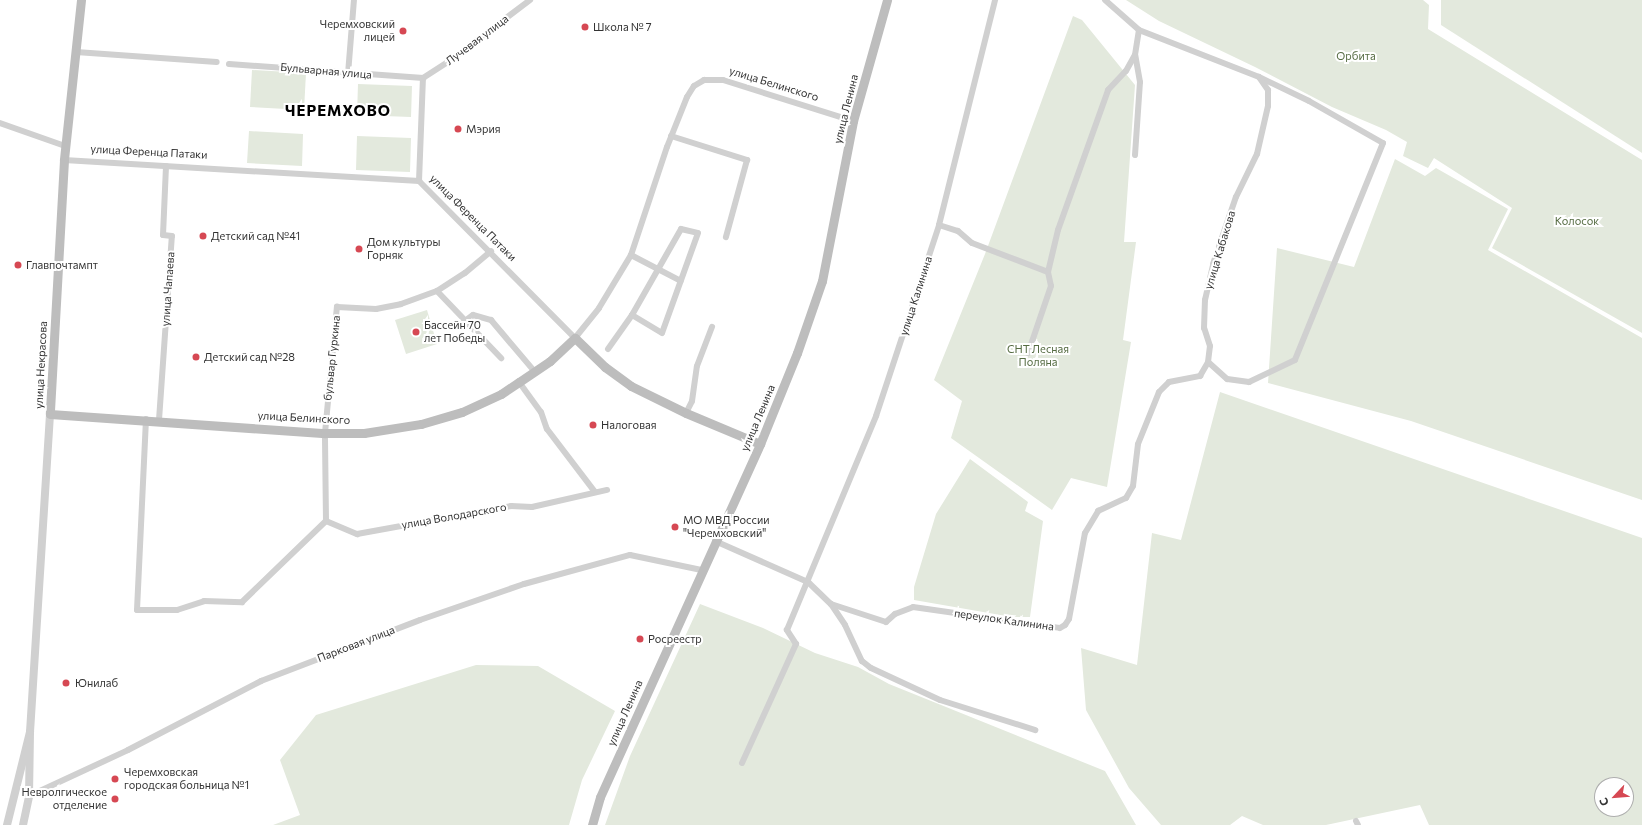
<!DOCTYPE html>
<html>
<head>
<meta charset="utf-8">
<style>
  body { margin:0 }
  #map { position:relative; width:1642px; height:825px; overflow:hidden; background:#fff; font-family:Commissioner,sans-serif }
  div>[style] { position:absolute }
  .green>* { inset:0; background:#e3e9dd }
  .minor>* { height:6px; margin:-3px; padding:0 3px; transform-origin:3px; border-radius:3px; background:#d0d0d0 }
  .tertiary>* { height:8px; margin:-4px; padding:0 4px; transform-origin:4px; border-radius:4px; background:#d0d0d0 }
  .secondary>* { height:9px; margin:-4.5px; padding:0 4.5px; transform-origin:4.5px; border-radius:4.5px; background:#bdbdbd }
  .dots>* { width:11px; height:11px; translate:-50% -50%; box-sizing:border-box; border:2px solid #fff; border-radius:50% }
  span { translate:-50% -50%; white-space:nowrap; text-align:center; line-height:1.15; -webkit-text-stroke:4px #fff; paint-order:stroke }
  .poi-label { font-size:11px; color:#333 }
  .right { translate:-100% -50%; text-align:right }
  .left { translate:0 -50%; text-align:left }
  .street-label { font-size:11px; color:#333 }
  .park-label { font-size:11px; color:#566c43 }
  .district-label { font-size:15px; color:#000; font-weight:700; letter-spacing:1px }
  .north { position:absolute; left:1594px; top:777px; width:40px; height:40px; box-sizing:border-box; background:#fff; border:1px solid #adadad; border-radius:50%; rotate:244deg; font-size:11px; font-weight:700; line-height:16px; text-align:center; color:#333 }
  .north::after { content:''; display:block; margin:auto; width:14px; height:18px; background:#d64853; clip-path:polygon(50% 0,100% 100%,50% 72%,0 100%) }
</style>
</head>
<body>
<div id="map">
  <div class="green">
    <div style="clip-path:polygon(1126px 0,1423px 0,1429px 5px,1428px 29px,1642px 160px,1642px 333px,1492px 248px,1512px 208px,1434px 158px,1428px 168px,1403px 156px,1407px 142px,1386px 130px,1332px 107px,1255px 67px,1159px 21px)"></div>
    <div style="clip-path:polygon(1441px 0,1642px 0,1642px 153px,1441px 25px)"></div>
    <div style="clip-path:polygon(1073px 16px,1082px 20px,1135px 85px,1124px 242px,1136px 242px,1123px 340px,1131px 342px,1107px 487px,1071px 478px,1052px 510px,951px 438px,962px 401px,934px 380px,985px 254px)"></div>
    <div style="clip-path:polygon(252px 70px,306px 73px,304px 110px,250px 107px)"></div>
    <div style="clip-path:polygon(358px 84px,412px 86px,411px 117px,357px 115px)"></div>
    <div style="clip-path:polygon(249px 131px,303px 134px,302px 166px,247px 163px)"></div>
    <div style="clip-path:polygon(357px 136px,411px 138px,410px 172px,356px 170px)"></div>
    <div style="clip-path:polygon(1395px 159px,1425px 176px,1436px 168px,1508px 209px,1488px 250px,1642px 338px,1642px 500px,1411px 421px,1268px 383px,1277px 248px,1354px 267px)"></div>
    <div style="clip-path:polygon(427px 310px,437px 344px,406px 354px,395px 320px)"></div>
    <div style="clip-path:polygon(evenodd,1220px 392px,1642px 538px,1642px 825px,1429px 825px,1420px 805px,1326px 825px,1263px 825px,1242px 816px,1230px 825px,1161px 825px,1129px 788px,1086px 710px,1081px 648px,1137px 665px,1152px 533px,1181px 540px,1220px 392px,1602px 785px,1626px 785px,1626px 809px,1602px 809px,1602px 785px)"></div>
    <div style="clip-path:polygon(970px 459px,1028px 502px,1025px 511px,1043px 521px,1030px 617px,1012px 617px,914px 600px,914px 587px,936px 514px)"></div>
    <div style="clip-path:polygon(700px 604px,763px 628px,815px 653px,858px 667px,889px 684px,1105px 771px,1136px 825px,605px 825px,630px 756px)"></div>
    <div style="clip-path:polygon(476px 665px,538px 666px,615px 711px,582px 780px,569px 825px,273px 825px,300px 815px,280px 760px,316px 715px)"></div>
  </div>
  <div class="minor">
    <div style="left:1105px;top:0;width:45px;rotate:41.4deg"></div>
    <div style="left:1139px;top:30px;width:129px;rotate:21.4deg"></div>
    <div style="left:1259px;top:77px;width:55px;rotate:25.6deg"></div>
    <div style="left:1309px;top:101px;width:85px;rotate:29.6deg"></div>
    <div style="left:1383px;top:143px;width:234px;rotate:112.1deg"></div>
    <div style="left:1295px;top:360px;width:51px;rotate:154.4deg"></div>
    <div style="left:1249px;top:382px;width:22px;rotate:-172deg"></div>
    <div style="left:1227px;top:379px;width:25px;rotate:-138deg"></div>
    <div style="left:76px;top:52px;width:141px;rotate:4.1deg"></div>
    <div style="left:229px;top:64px;width:195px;rotate:4.1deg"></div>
    <div style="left:348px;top:74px;width:74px;rotate:-85.4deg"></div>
    <div style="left:423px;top:78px;width:30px;rotate:-33deg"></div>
    <div style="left:448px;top:62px;width:103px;rotate:-37.1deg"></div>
    <div style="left:0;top:123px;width:69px;rotate:19.5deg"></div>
    <div style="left:671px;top:136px;width:80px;rotate:17.5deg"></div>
    <div style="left:747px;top:160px;width:80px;rotate:105.3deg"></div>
    <div style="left:1135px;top:155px;width:73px;rotate:-86.1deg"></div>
    <div style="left:1140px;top:82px;width:27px;rotate:-100deg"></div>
    <div style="left:1135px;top:55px;width:25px;rotate:-81deg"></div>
    <div style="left:64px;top:160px;width:356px;rotate:3.4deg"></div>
    <div style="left:419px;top:181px;width:221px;rotate:45.2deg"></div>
    <div style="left:575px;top:338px;width:38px;rotate:-51deg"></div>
    <div style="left:599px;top:308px;width:62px;rotate:-58.9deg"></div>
    <div style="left:631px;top:255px;width:114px;rotate:-71.6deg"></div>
    <div style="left:667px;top:147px;width:54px;rotate:-68.2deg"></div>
    <div style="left:687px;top:97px;width:13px;rotate:-58deg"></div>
    <div style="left:694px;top:86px;width:12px;rotate:-31deg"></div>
    <div style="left:704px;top:80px;width:19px"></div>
    <div style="left:723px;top:80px;width:136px;rotate:17.5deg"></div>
    <div style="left:419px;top:181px;width:103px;rotate:-87.8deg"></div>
    <div style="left:939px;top:225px;width:20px;rotate:18deg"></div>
    <div style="left:958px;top:231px;width:18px;rotate:41deg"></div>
    <div style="left:972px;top:243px;width:81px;rotate:20.9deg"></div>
    <div style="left:1048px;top:272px;width:14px;rotate:78deg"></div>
    <div style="left:1051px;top:286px;width:71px;rotate:108.9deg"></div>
    <div style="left:631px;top:255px;width:56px;rotate:27.5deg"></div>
    <div style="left:1048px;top:272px;width:43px;rotate:-76.6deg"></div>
    <div style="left:1058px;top:230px;width:149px;rotate:-70.3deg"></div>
    <div style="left:1108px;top:90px;width:26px;rotate:-47deg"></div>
    <div style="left:1126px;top:71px;width:18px;rotate:-61deg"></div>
    <div style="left:437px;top:291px;width:93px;rotate:46.3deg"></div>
    <div style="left:465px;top:321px;width:10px;rotate:-37deg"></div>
    <div style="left:473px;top:315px;width:19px;rotate:16deg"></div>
    <div style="left:491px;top:320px;width:68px;rotate:49.8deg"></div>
    <div style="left:608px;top:349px;width:42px;rotate:-54.8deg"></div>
    <div style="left:632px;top:315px;width:99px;rotate:-60.3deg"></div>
    <div style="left:681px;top:229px;width:17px;rotate:13deg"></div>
    <div style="left:698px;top:233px;width:106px;rotate:109.8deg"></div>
    <div style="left:662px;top:333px;width:35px;rotate:-149deg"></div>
    <div style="left:519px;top:382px;width:37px;rotate:54deg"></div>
    <div style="left:541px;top:412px;width:18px;rotate:71deg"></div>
    <div style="left:547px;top:429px;width:79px;rotate:52.7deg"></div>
    <div style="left:686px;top:413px;width:13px;rotate:-63deg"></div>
    <div style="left:692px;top:401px;width:35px;rotate:-82deg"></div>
    <div style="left:697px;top:366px;width:42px;rotate:-69deg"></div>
    <div style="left:146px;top:419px;width:191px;rotate:92.7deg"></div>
    <div style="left:137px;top:610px;width:40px"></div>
    <div style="left:177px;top:610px;width:28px;rotate:-18deg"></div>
    <div style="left:204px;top:601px;width:38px;rotate:2deg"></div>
    <div style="left:242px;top:602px;width:117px;rotate:-44deg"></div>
    <div style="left:326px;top:521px;width:88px;rotate:-90.7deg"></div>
    <div style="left:325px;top:433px;width:127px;rotate:-84.6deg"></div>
    <div style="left:337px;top:307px;width:39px;rotate:3deg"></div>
    <div style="left:376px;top:309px;width:25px;rotate:-11deg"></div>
    <div style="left:401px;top:304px;width:38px;rotate:-20deg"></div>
    <div style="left:437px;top:291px;width:33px;rotate:-33deg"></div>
    <div style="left:465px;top:273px;width:34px;rotate:-40deg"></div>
    <div style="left:159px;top:420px;width:184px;rotate:-86deg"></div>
    <div style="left:172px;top:236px;width:9px;rotate:-174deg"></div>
    <div style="left:163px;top:235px;width:69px;rotate:-87.5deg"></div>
    <div style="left:326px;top:521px;width:34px;rotate:23deg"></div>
    <div style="left:357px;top:534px;width:157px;rotate:-10.3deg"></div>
    <div style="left:511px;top:506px;width:21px;rotate:3deg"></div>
    <div style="left:532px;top:507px;width:77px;rotate:-12.8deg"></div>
    <div style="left:715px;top:541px;width:102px;rotate:23.8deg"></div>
    <div style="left:808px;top:582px;width:32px;rotate:44deg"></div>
    <div style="left:831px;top:604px;width:58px;rotate:18.1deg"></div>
    <div style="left:886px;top:622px;width:12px;rotate:-42deg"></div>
    <div style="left:895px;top:614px;width:19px;rotate:-21deg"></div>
    <div style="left:913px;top:607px;width:148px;rotate:8.1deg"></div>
    <div style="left:1060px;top:628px;width:6px;rotate:-31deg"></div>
    <div style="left:1065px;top:625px;width:7px;rotate:-56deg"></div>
    <div style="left:1069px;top:619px;width:87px;rotate:-79.5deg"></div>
    <div style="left:1085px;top:533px;width:26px;rotate:-59deg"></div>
    <div style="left:1098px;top:511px;width:31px;rotate:-25deg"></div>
    <div style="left:1126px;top:498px;width:14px;rotate:-60deg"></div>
    <div style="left:1133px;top:486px;width:42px;rotate:-83.2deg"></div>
    <div style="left:1138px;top:444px;width:56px;rotate:-68deg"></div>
    <div style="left:1159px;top:392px;width:14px;rotate:-45deg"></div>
    <div style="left:1169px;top:382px;width:32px;rotate:-11deg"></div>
    <div style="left:1200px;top:376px;width:16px;rotate:-60deg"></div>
    <div style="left:1208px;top:362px;width:16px;rotate:-83deg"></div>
    <div style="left:1210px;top:346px;width:19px;rotate:-108deg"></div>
    <div style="left:1204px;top:328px;width:28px;rotate:-88deg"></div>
    <div style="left:1205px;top:300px;width:37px;rotate:-77deg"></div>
    <div style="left:1213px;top:264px;width:71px;rotate:-71.1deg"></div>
    <div style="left:1236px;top:197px;width:48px;rotate:-64deg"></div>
    <div style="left:1257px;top:154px;width:49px;rotate:-77.1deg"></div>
    <div style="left:1268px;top:106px;width:16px;rotate:-90deg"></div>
    <div style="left:1268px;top:90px;width:16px;rotate:-125deg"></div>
    <div style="left:831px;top:604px;width:25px;rotate:56deg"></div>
    <div style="left:845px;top:625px;width:40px;rotate:65deg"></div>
    <div style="left:862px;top:661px;width:11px;rotate:38deg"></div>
    <div style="left:871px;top:668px;width:76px;rotate:24.9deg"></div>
    <div style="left:940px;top:700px;width:100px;rotate:17.5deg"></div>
    <div style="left:742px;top:763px;width:131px;rotate:-65.6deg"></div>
    <div style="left:796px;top:644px;width:17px;rotate:-123deg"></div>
    <div style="left:787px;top:630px;width:232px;rotate:-67.4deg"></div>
    <div style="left:876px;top:416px;width:201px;rotate:-71.7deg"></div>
    <div style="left:939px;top:225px;width:232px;rotate:-76deg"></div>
    <div style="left:29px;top:796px;width:109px;rotate:-24.9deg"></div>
    <div style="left:128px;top:750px;width:150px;rotate:-27.4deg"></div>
    <div style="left:261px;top:681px;width:170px;rotate:-21deg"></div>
    <div style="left:420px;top:620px;width:110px;rotate:-19.1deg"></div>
    <div style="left:524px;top:584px;width:110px;rotate:-15.3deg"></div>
    <div style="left:630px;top:555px;width:73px;rotate:11.9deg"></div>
    <div style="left:1356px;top:821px;width:4px;rotate:63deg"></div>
  </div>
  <div class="tertiary">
    <div style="left:7px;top:825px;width:96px;rotate:-76.1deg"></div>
    <div style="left:30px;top:732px;width:319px;rotate:-86.4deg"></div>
    <div style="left:23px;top:825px;width:30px;rotate:-78deg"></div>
    <div style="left:29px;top:796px;width:62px;rotate:-89.1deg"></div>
  </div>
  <div class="secondary">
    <div style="left:81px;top:0;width:161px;rotate:96.1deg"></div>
    <div style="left:64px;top:160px;width:254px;rotate:93.2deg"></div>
    <div style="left:50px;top:414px;width:276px;rotate:4deg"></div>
    <div style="left:325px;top:433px;width:39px"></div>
    <div style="left:364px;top:433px;width:58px;rotate:-9deg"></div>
    <div style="left:421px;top:424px;width:43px;rotate:-16.3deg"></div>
    <div style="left:462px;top:412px;width:43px;rotate:-24.8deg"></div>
    <div style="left:501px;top:394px;width:22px;rotate:-34deg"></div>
    <div style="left:519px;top:382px;width:37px;rotate:-34deg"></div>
    <div style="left:550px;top:361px;width:34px;rotate:-43deg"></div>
    <div style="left:575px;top:338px;width:42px;rotate:44deg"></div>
    <div style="left:605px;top:367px;width:32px;rotate:36deg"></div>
    <div style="left:631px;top:386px;width:61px;rotate:26.1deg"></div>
    <div style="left:686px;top:413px;width:80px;rotate:22.7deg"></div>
    <div style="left:592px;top:825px;width:29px;rotate:-74deg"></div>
    <div style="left:600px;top:797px;width:388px;rotate:-65.6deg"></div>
    <div style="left:760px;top:444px;width:98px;rotate:-67.9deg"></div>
    <div style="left:797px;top:353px;width:76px;rotate:-70.9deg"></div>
    <div style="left:822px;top:281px;width:163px;rotate:-79deg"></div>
    <div style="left:853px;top:121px;width:126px;rotate:-74.3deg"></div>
  </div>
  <div class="dots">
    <div style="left:585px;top:27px;background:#d64853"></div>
    <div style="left:403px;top:31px;background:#d64853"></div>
    <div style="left:458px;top:129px;background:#d64853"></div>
    <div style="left:203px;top:236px;background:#d64853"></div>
    <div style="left:359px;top:249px;background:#d64853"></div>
    <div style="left:18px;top:265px;background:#d64853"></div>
    <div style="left:416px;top:332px;background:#d64853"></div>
    <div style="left:196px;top:357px;background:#d64853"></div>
    <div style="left:593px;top:425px;background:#d64853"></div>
    <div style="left:675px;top:527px;background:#d64853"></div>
    <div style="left:640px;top:639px;background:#d64853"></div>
    <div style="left:66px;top:683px;background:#d64853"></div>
    <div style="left:115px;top:779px;background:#d64853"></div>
    <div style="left:115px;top:799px;background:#d64853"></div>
  </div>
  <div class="poi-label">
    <span class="right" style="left:395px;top:31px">Черемховский<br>лицей</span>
    <span class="left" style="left:593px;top:27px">Школа № 7</span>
    <span class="left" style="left:466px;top:129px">Мэрия</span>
    <span class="left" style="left:211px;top:236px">Детский сад №41</span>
    <span class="left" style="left:367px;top:249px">Дом культуры<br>Горняк</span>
    <span class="left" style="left:26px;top:265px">Главпочтампт</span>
    <span class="left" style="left:424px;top:332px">Бассейн 70<br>лет Победы</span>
    <span class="left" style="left:204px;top:357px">Детский сад №28</span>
    <span class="left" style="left:601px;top:425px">Налоговая</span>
    <span class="left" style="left:683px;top:527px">МО МВД России<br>"Черемховский"</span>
    <span class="left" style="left:648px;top:639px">Росреестр</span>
    <span class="left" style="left:75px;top:683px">Юнилаб</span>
    <span class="left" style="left:124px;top:779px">Черемховская<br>городская больница №1</span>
    <span class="right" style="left:107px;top:799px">Невролгическое<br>отделение</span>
  </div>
  <div class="street-label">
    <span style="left:477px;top:40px;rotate:-37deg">Лучевая улица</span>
    <span style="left:326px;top:71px;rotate:5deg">Бульварная улица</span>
    <span style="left:774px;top:84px;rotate:17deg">улица Белинского</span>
    <span style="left:846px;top:109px;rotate:-76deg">улица Ленина</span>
    <span style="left:149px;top:152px;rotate:3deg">улица Ференца Патаки</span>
    <span style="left:473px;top:218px;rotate:45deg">улица Ференца Патаки</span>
    <span style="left:1220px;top:250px;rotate:-73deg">улица Кабакова</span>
    <span style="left:168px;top:289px;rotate:-86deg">улица Чапаева</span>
    <span style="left:916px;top:296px;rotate:-72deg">улица Калинина</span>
    <span style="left:332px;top:358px;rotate:-84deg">бульвар Гуркина</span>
    <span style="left:41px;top:365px;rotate:-87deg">улица Некрасова</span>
    <span style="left:304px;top:418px;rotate:3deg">улица Белинского</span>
    <span style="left:758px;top:418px;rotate:-67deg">улица Ленина</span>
    <span style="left:454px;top:516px;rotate:-10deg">улица Володарского</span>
    <span style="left:1004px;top:620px;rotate:8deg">переулок Калинина</span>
    <span style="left:356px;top:644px;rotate:-21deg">Парковая улица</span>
    <span style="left:625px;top:713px;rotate:-66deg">улица Ленина</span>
  </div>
  <div class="park-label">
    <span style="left:1356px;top:56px">Орбита</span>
    <span style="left:1577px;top:221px">Колосок</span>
    <span style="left:1038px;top:356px">СНТ Лесная<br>Поляна</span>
  </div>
  <div class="district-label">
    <span style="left:338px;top:111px">ЧЕРЕМХОВО</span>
  </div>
  <div class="north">С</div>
</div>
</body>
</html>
